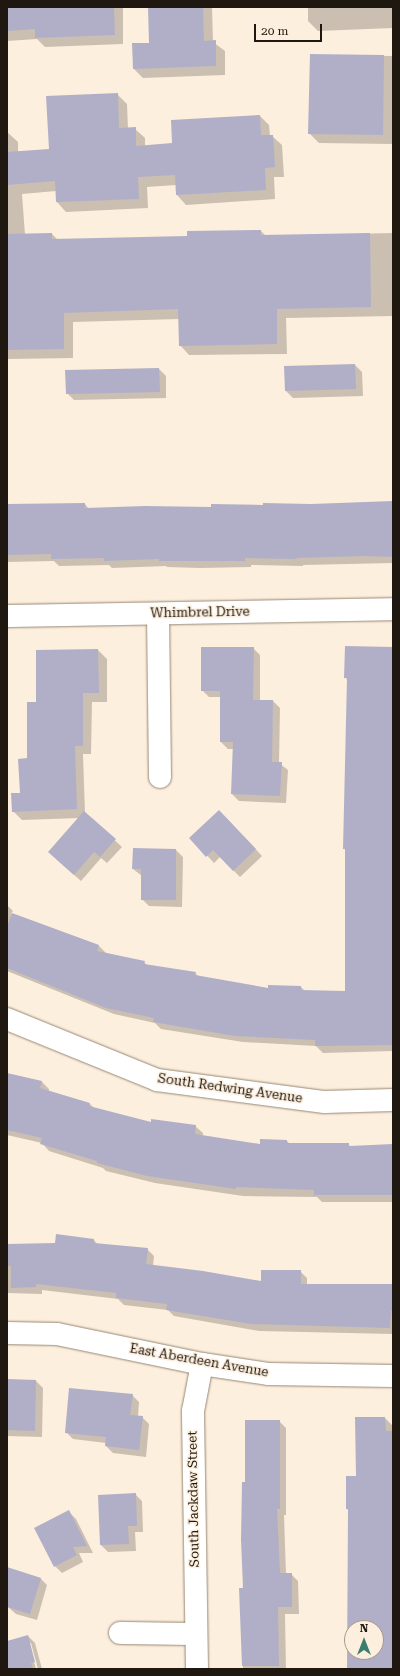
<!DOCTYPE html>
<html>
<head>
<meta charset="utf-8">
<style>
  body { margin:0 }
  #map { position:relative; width:400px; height:1676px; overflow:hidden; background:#fdefde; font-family:"Roboto Serif",serif }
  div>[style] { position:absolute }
  .shadow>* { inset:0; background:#0003 }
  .building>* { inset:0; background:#b0afc7 }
  .roads { filter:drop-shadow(0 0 1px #978874) drop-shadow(0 0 1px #978874) }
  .minor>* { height:22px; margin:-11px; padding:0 11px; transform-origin:11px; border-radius:11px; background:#fff }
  span { translate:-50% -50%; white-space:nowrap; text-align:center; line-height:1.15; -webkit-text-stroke:3px #fdefde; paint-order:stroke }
  .street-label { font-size:13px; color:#1e1810 }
  .frame { position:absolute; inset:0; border:8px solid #1e1810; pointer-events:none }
  .north { position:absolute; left:344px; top:1620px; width:40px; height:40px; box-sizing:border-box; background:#fdefde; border:1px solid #a4998c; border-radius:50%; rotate:0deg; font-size:11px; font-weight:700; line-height:16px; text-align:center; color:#1e1810 }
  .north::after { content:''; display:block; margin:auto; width:14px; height:18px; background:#3b7d6f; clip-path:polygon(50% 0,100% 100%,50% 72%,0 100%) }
  .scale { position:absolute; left:254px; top:24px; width:68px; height:18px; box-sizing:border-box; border:2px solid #1e1810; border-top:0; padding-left:5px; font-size:12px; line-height:14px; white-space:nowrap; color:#1e1810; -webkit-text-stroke:3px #fdefde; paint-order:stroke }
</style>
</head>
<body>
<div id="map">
  <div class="shadow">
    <div style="clip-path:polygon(7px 7px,123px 7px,123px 44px,45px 47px,37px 39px,7px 41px)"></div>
    <div style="clip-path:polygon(149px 7px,212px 7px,213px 42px,225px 51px,225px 75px,143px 78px,134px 69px,150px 44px)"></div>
    <div style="clip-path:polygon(308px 7px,393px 7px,393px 28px,318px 31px,308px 21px)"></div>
    <div style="clip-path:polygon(311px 55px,393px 56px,393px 144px,319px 143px,309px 133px)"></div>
    <div style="clip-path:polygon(117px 94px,127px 104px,128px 129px,135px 129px,145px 138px,145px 146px,174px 144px,260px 116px,269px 125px,270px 136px,272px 136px,282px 145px,284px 177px,274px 177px,275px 199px,186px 205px,177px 195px,176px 185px,147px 187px,148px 208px,66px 212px,57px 202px,56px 191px,22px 194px,25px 235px,52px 234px,58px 240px,188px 237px,261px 231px,266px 236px,393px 233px,393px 316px,286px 318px,287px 354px,189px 355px,180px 345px,179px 319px,73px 322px,73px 358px,7px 359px,7px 132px,18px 142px,18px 152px,50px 150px)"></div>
    <div style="clip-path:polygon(355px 365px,362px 372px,363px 396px,293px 398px,286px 391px)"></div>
    <div style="clip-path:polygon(159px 369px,166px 376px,166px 398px,74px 400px,67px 393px)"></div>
    <div style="clip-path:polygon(393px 502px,393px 563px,303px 565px,303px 566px,251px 565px,251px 567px,200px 568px,167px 567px,166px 566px,112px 568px,109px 565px,59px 566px,54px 561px,7px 562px,7px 505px,85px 504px,89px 509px,212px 508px)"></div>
    <div style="clip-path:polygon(253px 648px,260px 655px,260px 701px,273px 701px,280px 708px,279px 763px,288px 770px,286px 803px,239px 801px,232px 794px,234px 749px,228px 749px,221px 742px,221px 697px,209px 697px,202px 690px)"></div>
    <div style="clip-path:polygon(393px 648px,393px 1051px,323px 1053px,316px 1046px,243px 1042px,161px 1029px,155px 1023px,114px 1014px,7px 971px,7px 905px,13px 911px,11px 914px,99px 946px,106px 953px,144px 962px,148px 966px,195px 973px,199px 977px,269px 989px,301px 987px,305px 991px,346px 992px,346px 850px,344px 849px,348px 681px,345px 677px)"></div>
    <div style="clip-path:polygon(98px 650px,107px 659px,107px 702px,92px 702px,91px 754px,83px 754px,85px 813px,122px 847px,107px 863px,101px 858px,81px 881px,56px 859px,80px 818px,22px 820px,13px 811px,21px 794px,37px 703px)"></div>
    <div style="clip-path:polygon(226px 818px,262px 856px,240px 877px,220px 857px,214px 863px,191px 838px)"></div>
    <div style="clip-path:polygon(176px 850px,183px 857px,182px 907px,149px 906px,142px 899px,142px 876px,133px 869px)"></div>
    <div style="clip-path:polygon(7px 1074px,42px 1082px,49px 1089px,49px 1092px,90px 1104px,94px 1108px,152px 1123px,195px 1126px,203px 1133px,203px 1136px,261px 1145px,287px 1141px,290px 1144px,348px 1144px,351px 1147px,393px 1145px,393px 1202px,322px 1202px,317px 1197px,243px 1196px,155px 1183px,106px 1171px,103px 1168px,49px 1151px,42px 1143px,7px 1135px)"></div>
    <div style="clip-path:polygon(94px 1240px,98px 1245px,147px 1249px,154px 1256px,153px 1266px,262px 1282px,300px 1271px,307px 1278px,307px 1285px,393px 1286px,393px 1334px,259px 1331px,174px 1316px,168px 1310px,124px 1305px,118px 1299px,42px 1290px,42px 1294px,7px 1293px,7px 1245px,56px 1244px)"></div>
    <div style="clip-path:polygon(7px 1380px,36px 1381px,43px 1388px,42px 1437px,7px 1436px)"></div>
    <div style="clip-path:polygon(132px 1395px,139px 1402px,138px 1417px,142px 1417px,149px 1424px,146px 1457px,113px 1453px,106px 1446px,106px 1443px,73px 1439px,66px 1432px)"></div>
    <div style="clip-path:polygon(evenodd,356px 1418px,385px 1418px,392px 1425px,393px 1669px,348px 1669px,349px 1511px,347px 1509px,357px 1477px,356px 1418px,352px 1628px,376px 1628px,376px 1652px,352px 1652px,352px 1628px)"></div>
    <div style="clip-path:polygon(279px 1421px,286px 1428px,286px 1515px,284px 1515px,286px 1574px,291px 1574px,298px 1581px,299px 1614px,285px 1614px,286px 1669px,243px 1669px,242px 1614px,246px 1483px)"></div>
    <div style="clip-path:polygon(135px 1494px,142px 1501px,143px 1532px,135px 1532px,136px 1551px,108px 1552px,101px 1545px,99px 1496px)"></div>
    <div style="clip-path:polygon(69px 1512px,76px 1519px,93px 1553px,79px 1553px,83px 1562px,62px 1573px,55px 1566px)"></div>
    <div style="clip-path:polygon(7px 1568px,40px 1578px,47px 1585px,37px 1620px,16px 1614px,7px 1606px)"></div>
    <div style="clip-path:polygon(28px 1636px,35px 1643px,42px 1669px,38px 1669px,31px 1643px,29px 1643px,36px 1669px,7px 1669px,7px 1642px)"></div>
  </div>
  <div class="building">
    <div style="clip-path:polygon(7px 7px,114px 7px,115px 35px,35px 38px,35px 29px,7px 31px)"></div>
    <div style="clip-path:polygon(148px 7px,203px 7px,204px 41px,216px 40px,216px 66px,133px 69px,132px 43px,149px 43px)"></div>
    <div style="clip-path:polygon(310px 54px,384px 55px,383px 135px,308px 134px)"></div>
    <div style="clip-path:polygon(118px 93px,119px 128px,136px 127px,136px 146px,172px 143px,171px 120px,260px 115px,261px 135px,273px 135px,275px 167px,265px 168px,266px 190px,176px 195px,175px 175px,138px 177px,139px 199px,56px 202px,55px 181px,7px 185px,7px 152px,49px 149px,46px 96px)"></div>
    <div style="clip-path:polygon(261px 230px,261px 235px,370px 233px,371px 307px,277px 309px,277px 344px,179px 346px,178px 309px,64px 313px,64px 349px,7px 350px,7px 234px,52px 233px,52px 239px,187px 236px,187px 231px)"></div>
    <div style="clip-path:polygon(355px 364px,356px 389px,285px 391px,284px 366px)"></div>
    <div style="clip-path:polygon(159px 368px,160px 392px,66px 394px,65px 370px)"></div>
    <div style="clip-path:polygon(393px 501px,393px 557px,364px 556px,297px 558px,296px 559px,245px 558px,245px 561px,159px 561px,159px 559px,104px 561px,104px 558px,51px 559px,51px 554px,7px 555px,7px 504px,85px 503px,85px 508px,145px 506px,211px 507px,211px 504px,263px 505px,263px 503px,311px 504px)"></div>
    <div style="clip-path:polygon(345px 646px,393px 647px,393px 1045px,315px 1046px,315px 1040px,235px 1036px,153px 1022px,154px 1018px,106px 1008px,7px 968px,7px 927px,12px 913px,99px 945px,97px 951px,145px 961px,144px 964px,196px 972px,195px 975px,268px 988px,268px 985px,301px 986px,301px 990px,345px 991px,345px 849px,343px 849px,347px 678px,344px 678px)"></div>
    <div style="clip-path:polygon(201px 647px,254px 647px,253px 700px,273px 700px,272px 762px,282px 762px,280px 796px,231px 794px,233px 742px,220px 742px,220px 691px,201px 691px)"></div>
    <div style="clip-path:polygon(98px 649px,99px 693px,83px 693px,83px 746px,75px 746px,77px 809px,12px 812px,11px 793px,20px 793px,18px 759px,27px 758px,27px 702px,36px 702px,36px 650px)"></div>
    <div style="clip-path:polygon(219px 810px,256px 849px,233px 871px,213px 850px,206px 857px,189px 838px)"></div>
    <div style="clip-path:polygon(84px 811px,116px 839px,100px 857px,94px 852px,74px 875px,48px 852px)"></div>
    <div style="clip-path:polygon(133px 848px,176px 849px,176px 900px,141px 900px,141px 869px,132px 869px)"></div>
    <div style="clip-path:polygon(7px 1073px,42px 1081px,40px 1088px,90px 1103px,89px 1106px,151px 1122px,151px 1119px,196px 1125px,195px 1134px,260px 1144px,260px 1139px,287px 1140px,287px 1143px,349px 1143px,349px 1146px,393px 1144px,393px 1195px,314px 1195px,314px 1190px,236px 1187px,236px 1189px,147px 1176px,97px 1163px,97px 1161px,40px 1144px,42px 1138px,7px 1130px)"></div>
    <div style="clip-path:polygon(56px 1234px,94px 1239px,94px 1243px,148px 1248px,146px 1264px,203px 1271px,261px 1281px,261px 1270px,301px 1270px,301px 1284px,393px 1284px,393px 1311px,391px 1311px,390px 1328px,251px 1324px,166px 1310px,167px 1304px,116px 1298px,116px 1293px,36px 1284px,36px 1287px,11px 1288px,11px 1266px,7px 1266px,7px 1244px,55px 1243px)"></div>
    <div style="clip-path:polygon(7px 1379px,36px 1380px,35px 1431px,7px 1430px)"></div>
    <div style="clip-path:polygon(69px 1388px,133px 1394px,130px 1415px,143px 1416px,139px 1450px,105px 1446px,106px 1437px,65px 1433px)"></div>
    <div style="clip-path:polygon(evenodd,355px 1417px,385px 1417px,386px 1431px,393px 1431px,393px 1669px,347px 1669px,348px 1509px,346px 1509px,346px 1476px,356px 1476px,355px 1417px,352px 1628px,376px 1628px,376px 1652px,352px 1652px,352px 1628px)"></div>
    <div style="clip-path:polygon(245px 1420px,280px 1420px,280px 1509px,277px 1509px,280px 1573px,292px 1573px,292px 1607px,278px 1607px,279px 1666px,242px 1666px,239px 1588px,243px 1588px,241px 1540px,242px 1482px,245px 1482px)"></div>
    <div style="clip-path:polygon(136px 1493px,137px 1526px,128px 1526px,129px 1544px,100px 1545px,98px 1495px)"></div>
    <div style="clip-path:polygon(69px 1510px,87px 1546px,73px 1547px,77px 1555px,54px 1567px,34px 1528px)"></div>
    <div style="clip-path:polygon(7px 1567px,41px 1578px,30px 1614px,7px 1607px)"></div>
    <div style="clip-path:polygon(28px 1635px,35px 1662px,31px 1663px,33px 1669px,7px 1669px,7px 1641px)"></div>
  </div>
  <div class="roads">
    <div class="minor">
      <div style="left:158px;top:614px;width:163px;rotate:89.3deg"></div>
      <div style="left:7px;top:616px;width:386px;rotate:-1deg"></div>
      <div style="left:7px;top:1019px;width:162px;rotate:22.1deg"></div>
      <div style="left:157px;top:1080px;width:169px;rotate:7.5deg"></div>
      <div style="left:325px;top:1102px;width:68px;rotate:-1.7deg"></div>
      <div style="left:7px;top:1333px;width:50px;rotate:1.1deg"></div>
      <div style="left:57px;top:1334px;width:148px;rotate:11.7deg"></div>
      <div style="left:202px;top:1364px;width:68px;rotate:8.5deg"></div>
      <div style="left:269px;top:1374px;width:124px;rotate:0.9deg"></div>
      <div style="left:120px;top:1633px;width:76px;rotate:0.8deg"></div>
      <div style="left:197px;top:1669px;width:258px;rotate:-90.9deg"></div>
      <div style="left:193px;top:1411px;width:48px;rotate:-79.2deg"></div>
    </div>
  </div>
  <div class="street-label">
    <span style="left:200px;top:613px;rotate:-1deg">Whimbrel Drive</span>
    <span style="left:230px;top:1089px;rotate:8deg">South Redwing Avenue</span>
    <span style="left:199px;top:1361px;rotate:10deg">East Aberdeen Avenue</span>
    <span style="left:194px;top:1499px;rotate:-91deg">South Jackdaw Street</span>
  </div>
  <div class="frame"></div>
  <div class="north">N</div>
  <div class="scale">20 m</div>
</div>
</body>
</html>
